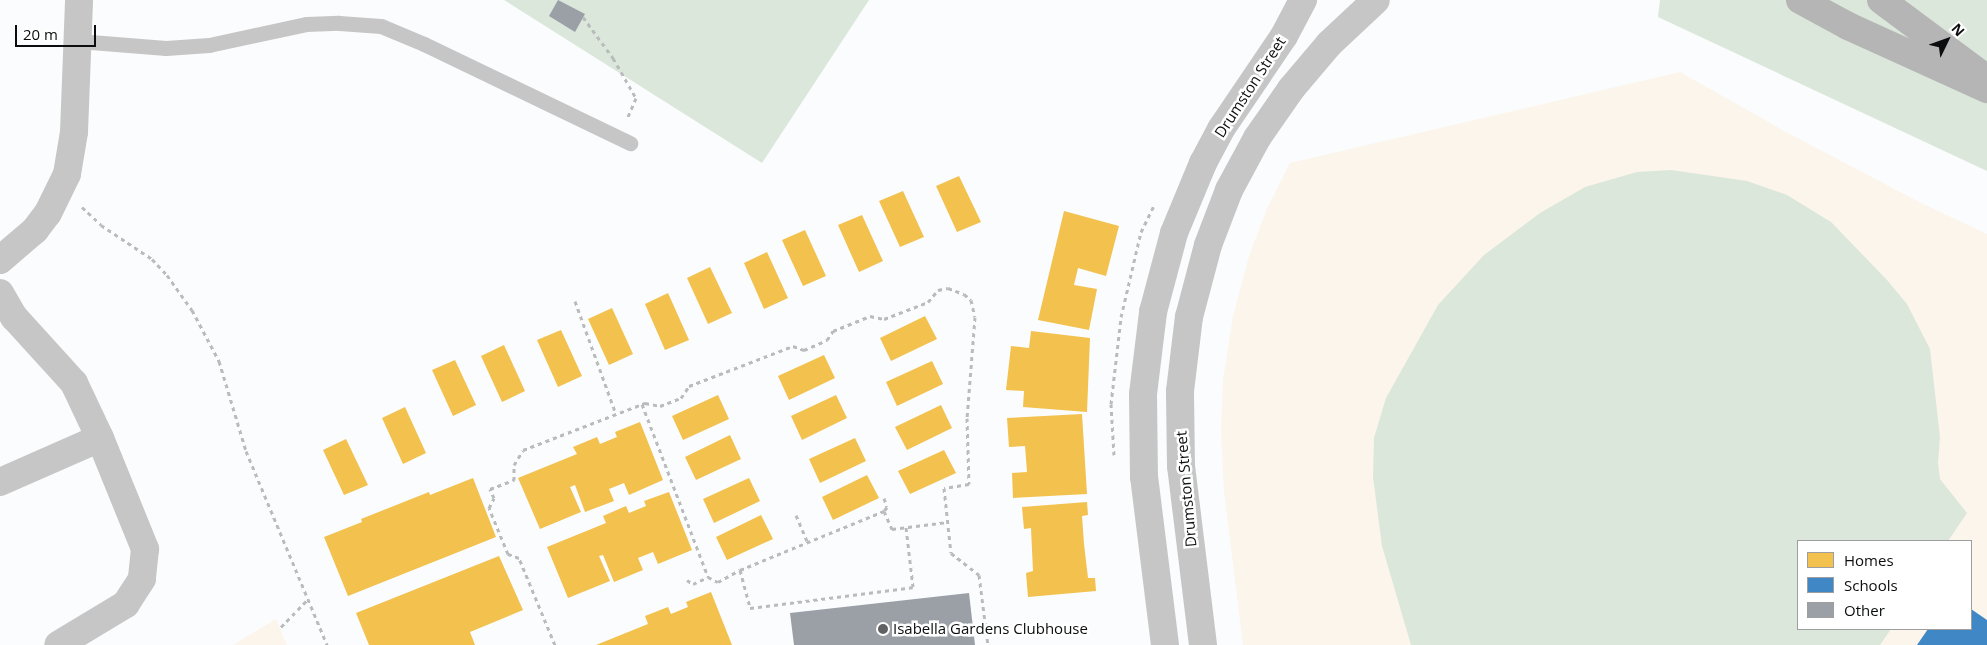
<!DOCTYPE html>
<html>
<head>
<meta charset="utf-8">
<style>
  body { margin:0 }
  #map { position:relative; width:1987px; height:645px; overflow:hidden; background:#fbfcfd; font-family:"Open Sans",sans-serif }
  div>[style] { position:absolute }
  .education>* { inset:0; background:#fcf5eb }
  .green>* { inset:0; background:#dbe7da }
  .homes>* { inset:0; background:#f2c14e }
  .schools>* { inset:0; background:#3f88c5 }
  .building>* { inset:0; background:#9ba0a7 }
  .path>* { height:3px; margin-top:-1.5px; transform-origin:0; background:repeating-linear-gradient(90deg,#babbbc 0 4px,transparent 0 8px) }
  .service>* { height:15px; margin:-7.5px; padding:0 7.5px; transform-origin:7.5px; border-radius:7.5px; background:#c7c6c7 }
  .minor>* { height:28px; margin:-14px; padding:0 14px; transform-origin:14px; border-radius:14px; background:#c7c6c7 }
  .tertiary>* { height:28px; margin:-14px; padding:0 14px; transform-origin:14px; border-radius:14px; background:#c7c6c7 }
  .primary>* { height:28px; margin:-14px; padding:0 14px; transform-origin:14px; border-radius:14px; background:#b5b5b6 }
  .dots>* { width:14px; height:14px; translate:-50% -50%; box-sizing:border-box; border:2px solid #fff; border-radius:50% }
  span { translate:-50% -50%; white-space:nowrap; text-align:center; line-height:1.15; -webkit-text-stroke:5px #fff; paint-order:stroke }
  .street-label { font-size:15px; color:#0c0d0e }
  .poi-label { font-size:15px; color:#0c0d0e }
  .left { translate:0 -50%; text-align:left }
  .legend { position:absolute; left:1797px; top:540px; width:175px; height:90px; box-sizing:border-box; background:#fff; border:1px solid #9e9e9f; margin:0; padding:6px 9px; list-style:none; font-size:15px; color:#0c0d0e }
  .legend li { display:flex; align-items:center; gap:10px; height:25px }
  .legend b { width:25px; border:1px solid #9e9e9f }
  .north { position:absolute; left:1922px; top:15px; width:50px; height:50px; -webkit-text-stroke:4px #fff; paint-order:stroke; rotate:48deg; font-size:14px; font-weight:700; line-height:20px; text-align:center; color:#0c0d0e }
  .north::after { content:''; display:block; margin:auto; width:18px; height:22px; background:#0c0d0e; clip-path:polygon(50% 0,100% 100%,50% 72%,0 100%) }
  .scale { position:absolute; left:15px; top:25px; width:81px; height:22px; box-sizing:border-box; border:2px solid #0c0d0e; border-top:0; padding-left:6px; font-size:15px; line-height:18px; white-space:nowrap; color:#0c0d0e; -webkit-text-stroke:4px #fff; paint-order:stroke }
</style>
</head>
<body>
<div id="map">
  <div class="education">
    <div style="clip-path:polygon(evenodd,1680px 72px,1786px 132px,1921px 203px,1987px 234px,1987px 645px,1243px 645px,1224px 491px,1221px 431px,1223px 380px,1233px 316px,1249px 256px,1266px 211px,1290px 163px,1680px 72px,1798px 541px,1971px 541px,1971px 629px,1798px 629px,1798px 541px)"></div>
    <div style="clip-path:polygon(276px 619px,287px 645px,233px 645px)"></div>
  </div>
  <div class="green">
    <div style="clip-path:polygon(504px 0,869px 0,762px 163px)"></div>
    <div style="clip-path:polygon(1660px 0,1987px 0,1987px 171px,1658px 17px)"></div>
    <div style="clip-path:polygon(1671px 170px,1747px 181px,1787px 195px,1831px 222px,1887px 280px,1907px 304px,1930px 349px,1940px 437px,1938px 463px,1940px 479px,1967px 513px,1948px 541px,1798px 541px,1798px 629px,1891px 629px,1880px 645px,1411px 645px,1382px 546px,1373px 477px,1374px 438px,1386px 398px,1438px 305px,1484px 255px,1540px 213px,1585px 187px,1637px 172px)"></div>
  </div>
  <div class="homes">
    <div style="clip-path:polygon(959px 176px,981px 222px,957px 232px,936px 186px)"></div>
    <div style="clip-path:polygon(903px 191px,924px 237px,900px 247px,879px 201px)"></div>
    <div style="clip-path:polygon(1064px 211px,1119px 226px,1106px 276px,1078px 268px,1074px 285px,1097px 289px,1089px 330px,1038px 320px)"></div>
    <div style="clip-path:polygon(862px 215px,883px 261px,859px 272px,838px 225px)"></div>
    <div style="clip-path:polygon(805px 230px,826px 276px,803px 286px,782px 240px)"></div>
    <div style="clip-path:polygon(767px 252px,788px 298px,764px 309px,744px 263px)"></div>
    <div style="clip-path:polygon(710px 267px,732px 313px,708px 324px,687px 278px)"></div>
    <div style="clip-path:polygon(668px 293px,689px 340px,665px 350px,645px 304px)"></div>
    <div style="clip-path:polygon(612px 308px,633px 354px,609px 365px,588px 319px)"></div>
    <div style="clip-path:polygon(925px 316px,937px 339px,891px 361px,880px 338px)"></div>
    <div style="clip-path:polygon(561px 330px,582px 376px,558px 387px,537px 340px)"></div>
    <div style="clip-path:polygon(1031px 331px,1090px 338px,1087px 412px,1023px 407px,1024px 391px,1006px 390px,1011px 346px,1029px 348px)"></div>
    <div style="clip-path:polygon(504px 345px,525px 391px,502px 402px,481px 356px)"></div>
    <div style="clip-path:polygon(824px 355px,835px 378px,789px 400px,778px 376px)"></div>
    <div style="clip-path:polygon(455px 360px,476px 405px,453px 416px,432px 370px)"></div>
    <div style="clip-path:polygon(932px 361px,943px 384px,897px 406px,886px 382px)"></div>
    <div style="clip-path:polygon(718px 395px,729px 419px,683px 440px,672px 416px)"></div>
    <div style="clip-path:polygon(836px 395px,847px 418px,802px 440px,791px 416px)"></div>
    <div style="clip-path:polygon(941px 405px,952px 428px,907px 450px,895px 427px)"></div>
    <div style="clip-path:polygon(405px 407px,426px 453px,403px 464px,382px 418px)"></div>
    <div style="clip-path:polygon(1082px 414px,1087px 494px,1013px 498px,1012px 473px,1027px 472px,1025px 446px,1009px 447px,1007px 418px)"></div>
    <div style="clip-path:polygon(640px 422px,663px 480px,629px 495px,624px 483px,609px 489px,614px 501px,585px 512px,575px 485px,570px 487px,581px 512px,540px 529px,518px 478px,577px 454px,573px 447px,597px 437px,600px 444px,617px 437px,615px 432px)"></div>
    <div style="clip-path:polygon(730px 435px,741px 459px,696px 480px,685px 457px)"></div>
    <div style="clip-path:polygon(855px 438px,866px 461px,820px 483px,809px 459px)"></div>
    <div style="clip-path:polygon(346px 439px,368px 485px,344px 495px,323px 450px)"></div>
    <div style="clip-path:polygon(944px 450px,956px 473px,910px 494px,898px 471px)"></div>
    <div style="clip-path:polygon(867px 475px,879px 498px,833px 520px,822px 497px)"></div>
    <div style="clip-path:polygon(473px 478px,496px 537px,348px 596px,324px 537px,362px 522px,361px 519px,429px 492px,430px 495px)"></div>
    <div style="clip-path:polygon(749px 478px,760px 501px,714px 523px,703px 499px)"></div>
    <div style="clip-path:polygon(669px 492px,692px 550px,658px 564px,653px 552px,638px 558px,643px 570px,614px 582px,603px 555px,599px 556px,610px 581px,568px 598px,547px 547px,606px 523px,603px 516px,626px 506px,629px 513px,646px 506px,644px 501px)"></div>
    <div style="clip-path:polygon(1087px 502px,1088px 515px,1082px 516px,1084px 544px,1088px 578px,1095px 578px,1096px 591px,1028px 597px,1026px 573px,1033px 571px,1031px 528px,1024px 529px,1022px 507px)"></div>
    <div style="clip-path:polygon(761px 515px,773px 539px,727px 560px,716px 537px)"></div>
    <div style="clip-path:polygon(499px 556px,523px 610px,470px 632px,475px 645px,369px 645px,356px 613px)"></div>
    <div style="clip-path:polygon(711px 592px,732px 645px,596px 645px,648px 624px,645px 616px,668px 607px,671px 614px,688px 607px,686px 602px)"></div>
  </div>
  <div class="schools">
    <div style="clip-path:polygon(1971px 609px,1987px 620px,1987px 645px,1917px 645px,1928px 629px,1971px 629px)"></div>
  </div>
  <div class="building">
    <div style="clip-path:polygon(558px 0,585px 14px,575px 32px,549px 16px)"></div>
    <div style="clip-path:polygon(969px 593px,975px 645px,794px 645px,790px 613px)"></div>
  </div>
  <div class="path">
    <div style="left:583px;top:17px;width:51px;rotate:53.8deg"></div>
    <div style="left:613px;top:58px;width:46px;rotate:60.1deg"></div>
    <div style="left:636px;top:98px;width:23px;rotate:113deg"></div>
    <div style="left:82px;top:207px;width:26px;rotate:43deg"></div>
    <div style="left:101px;top:225px;width:61px;rotate:33.7deg"></div>
    <div style="left:152px;top:259px;width:22px;rotate:47deg"></div>
    <div style="left:167px;top:275px;width:43px;rotate:54.5deg"></div>
    <div style="left:192px;top:310px;width:58px;rotate:62.1deg"></div>
    <div style="left:219px;top:361px;width:94px;rotate:73.3deg"></div>
    <div style="left:246px;top:451px;width:210px;rotate:67.3deg"></div>
    <div style="left:575px;top:301px;width:120px;rotate:70.1deg"></div>
    <div style="left:642px;top:404px;width:185px;rotate:69.1deg"></div>
    <div style="left:708px;top:577px;width:11px;rotate:27deg"></div>
    <div style="left:718px;top:582px;width:25px;rotate:-29deg"></div>
    <div style="left:740px;top:570px;width:156px;rotate:-22.3deg"></div>
    <div style="left:1114px;top:455px;width:51px;rotate:-93.4deg"></div>
    <div style="left:1111px;top:404px;width:88px;rotate:-83.4deg"></div>
    <div style="left:1121px;top:317px;width:87px;rotate:-76.8deg"></div>
    <div style="left:1141px;top:232px;width:32px;rotate:-64deg"></div>
    <div style="left:884px;top:498px;width:9px;rotate:72deg"></div>
    <div style="left:887px;top:507px;width:5px;rotate:127deg"></div>
    <div style="left:884px;top:511px;width:20px;rotate:66deg"></div>
    <div style="left:892px;top:529px;width:56px;rotate:-7.1deg"></div>
    <div style="left:796px;top:515px;width:30px;rotate:67deg"></div>
    <div style="left:740px;top:570px;width:39px;rotate:75deg"></div>
    <div style="left:750px;top:608px;width:164px;rotate:-7.3deg"></div>
    <div style="left:913px;top:587px;width:60px;rotate:-96.7deg"></div>
    <div style="left:687px;top:580px;width:7px;rotate:34deg"></div>
    <div style="left:693px;top:584px;width:17px;rotate:-25deg"></div>
    <div style="left:281px;top:627px;width:39px;rotate:-46deg"></div>
    <div style="left:555px;top:645px;width:94px;rotate:-112.5deg"></div>
    <div style="left:519px;top:558px;width:12px;rotate:-160deg"></div>
    <div style="left:508px;top:554px;width:50px;rotate:-112.4deg"></div>
    <div style="left:489px;top:508px;width:11px;rotate:-63deg"></div>
    <div style="left:494px;top:498px;width:10px;rotate:-114deg"></div>
    <div style="left:490px;top:489px;width:26px;rotate:-21deg"></div>
    <div style="left:514px;top:480px;width:15px;rotate:-90deg"></div>
    <div style="left:514px;top:465px;width:17px;rotate:-59deg"></div>
    <div style="left:523px;top:450px;width:131px;rotate:-21.1deg"></div>
    <div style="left:645px;top:403px;width:15px;rotate:11deg"></div>
    <div style="left:660px;top:406px;width:22px;rotate:-21deg"></div>
    <div style="left:681px;top:398px;width:14px;rotate:-56deg"></div>
    <div style="left:689px;top:386px;width:111px;rotate:-21deg"></div>
    <div style="left:793px;top:346px;width:12px;rotate:20deg"></div>
    <div style="left:804px;top:350px;width:25px;rotate:-23deg"></div>
    <div style="left:827px;top:340px;width:11px;rotate:-56deg"></div>
    <div style="left:833px;top:331px;width:40px;rotate:-22deg"></div>
    <div style="left:870px;top:316px;width:14px;rotate:12deg"></div>
    <div style="left:884px;top:319px;width:47px;rotate:-21.1deg"></div>
    <div style="left:928px;top:302px;width:16px;rotate:-50deg"></div>
    <div style="left:938px;top:290px;width:10px;rotate:-11deg"></div>
    <div style="left:948px;top:288px;width:17px;rotate:21deg"></div>
    <div style="left:964px;top:294px;width:9px;rotate:41deg"></div>
    <div style="left:971px;top:300px;width:17px;rotate:77deg"></div>
    <div style="left:975px;top:317px;width:101px;rotate:94.5deg"></div>
    <div style="left:967px;top:418px;width:66px;rotate:88.3deg"></div>
    <div style="left:969px;top:484px;width:25px;rotate:171deg"></div>
    <div style="left:944px;top:488px;width:65px;rotate:83.9deg"></div>
    <div style="left:951px;top:553px;width:36px;rotate:38deg"></div>
    <div style="left:979px;top:575px;width:71px;rotate:82.7deg"></div>
  </div>
  <div class="service">
    <div style="left:78px;top:41px;width:88px;rotate:4.5deg"></div>
    <div style="left:166px;top:48px;width:43px;rotate:-4deg"></div>
    <div style="left:209px;top:45px;width:99px;rotate:-12.2deg"></div>
    <div style="left:306px;top:24px;width:33px;rotate:-2deg"></div>
    <div style="left:339px;top:23px;width:42px;rotate:4.1deg"></div>
    <div style="left:381px;top:26px;width:47px;rotate:22.7deg"></div>
    <div style="left:424px;top:44px;width:229px;rotate:25.7deg"></div>
  </div>
  <div class="minor">
    <div style="left:0;top:260px;width:46px;rotate:-40.6deg"></div>
    <div style="left:35px;top:230px;width:21px;rotate:-53deg"></div>
    <div style="left:48px;top:213px;width:43px;rotate:-64deg"></div>
    <div style="left:67px;top:174px;width:43px;rotate:-80.5deg"></div>
    <div style="left:74px;top:132px;width:132px;rotate:-87.8deg"></div>
    <div style="left:0;top:293px;width:28px;rotate:60deg"></div>
    <div style="left:14px;top:317px;width:89px;rotate:47.7deg"></div>
    <div style="left:74px;top:383px;width:61px;rotate:64.7deg"></div>
    <div style="left:100px;top:438px;width:120px;rotate:67.9deg"></div>
    <div style="left:145px;top:549px;width:30px;rotate:96deg"></div>
    <div style="left:142px;top:579px;width:30px;rotate:123deg"></div>
    <div style="left:126px;top:604px;width:79px;rotate:148.9deg"></div>
    <div style="left:0;top:482px;width:109px;rotate:-23.7deg"></div>
  </div>
  <div class="tertiary">
    <div style="left:1165px;top:645px;width:169px;rotate:-97.1deg"></div>
    <div style="left:1144px;top:477px;width:83px;rotate:-90.7deg"></div>
    <div style="left:1143px;top:394px;width:83px;rotate:-83deg"></div>
    <div style="left:1153px;top:312px;width:82px;rotate:-75.1deg"></div>
    <div style="left:1174px;top:233px;width:76px;rotate:-67.5deg"></div>
    <div style="left:1203px;top:163px;width:38px;rotate:-62deg"></div>
    <div style="left:1221px;top:129px;width:112px;rotate:-55.9deg"></div>
    <div style="left:1284px;top:36px;width:41px;rotate:-62.2deg"></div>
    <div style="left:1203px;top:645px;width:180px;rotate:-97deg"></div>
    <div style="left:1181px;top:466px;width:75px;rotate:-90.8deg"></div>
    <div style="left:1180px;top:391px;width:75px;rotate:-83.1deg"></div>
    <div style="left:1189px;top:317px;width:74px;rotate:-75.2deg"></div>
    <div style="left:1208px;top:245px;width:59px;rotate:-69.1deg"></div>
    <div style="left:1229px;top:190px;width:59px;rotate:-61.7deg"></div>
    <div style="left:1257px;top:138px;width:60px;rotate:-55.2deg"></div>
    <div style="left:1291px;top:89px;width:59px;rotate:-49.8deg"></div>
    <div style="left:1329px;top:44px;width:64px;rotate:-43.1deg"></div>
  </div>
  <div class="primary">
    <div style="left:1800px;top:0;width:55px;rotate:28.4deg"></div>
    <div style="left:1848px;top:26px;width:153px;rotate:24.4deg"></div>
    <div style="left:1881px;top:0;width:121px;rotate:36.6deg"></div>
  </div>
  <div class="dots">
    <div style="left:883px;top:629px;background:#606162"></div>
  </div>
  <div class="street-label">
    <span style="left:1250px;top:87px;rotate:-57deg">Drumston Street</span>
    <span style="left:1186px;top:489px;rotate:-95deg">Drumston Street</span>
  </div>
  <div class="poi-label">
    <span class="left" style="left:893px;top:629px">Isabella Gardens Clubhouse</span>
  </div>
  <ul class="legend">
  <li><b style="height:14px;background:#f2c14e"></b>Homes</li>
  <li><b style="height:14px;background:#3f88c5"></b>Schools</li>
  <li><b style="height:14px;background:#9ba0a7"></b>Other</li>
  </ul>
  <div class="north">N</div>
  <div class="scale">20 m</div>
</div>
</body>
</html>
